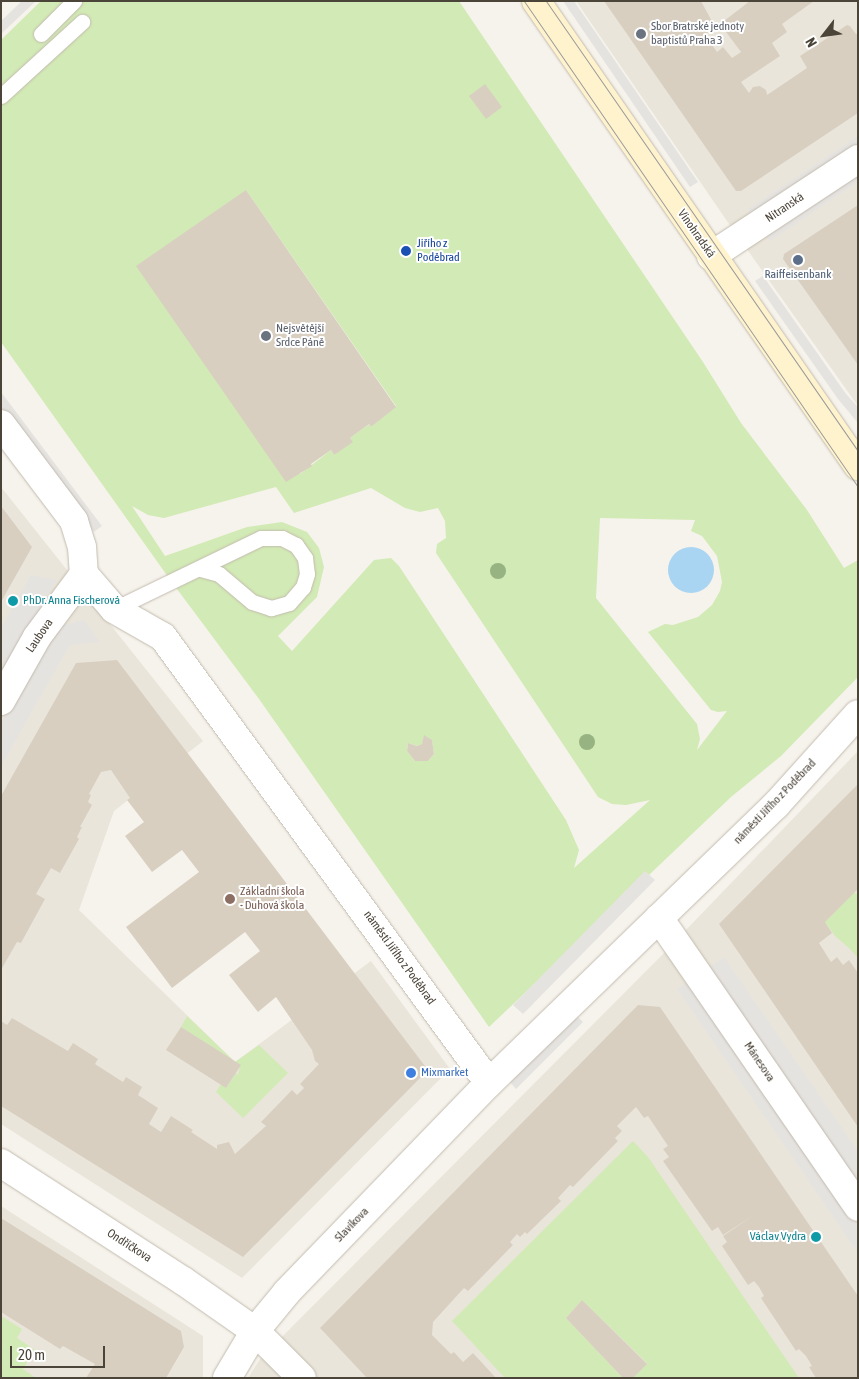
<!DOCTYPE html>
<html>
<head>
<meta charset="utf-8">
<style>
  body { margin:0 }
  #map { position:relative; width:859px; height:1379px; overflow:hidden; background:#f6f3ec; font-family:"Asap Condensed",sans-serif }
  div>[style] { position:absolute }
  .residential>* { inset:0; background:#eae5da }
  .green>* { inset:0; background:#d2eab5 }
  .parking>* { inset:0; background:#e5e3e0 }
  .water>* { inset:0; background:#a9d4f2 }
  .round { border-radius:50% }
  .building>* { inset:0; background:#d8cfc1 }
  .roads { filter:drop-shadow(0 0 1px #c2bbae) drop-shadow(0 0 1px #c2bbae) }
  .service>* { height:15px; margin:-7.5px; padding:0 7.5px; transform-origin:7.5px; border-radius:7.5px; background:#fff }
  .minor>* { height:28px; margin:-14px; padding:0 14px; transform-origin:14px; border-radius:14px; background:#fff }
  .tertiary>* { height:28px; margin:-14px; padding:0 14px; transform-origin:14px; border-radius:14px; background:#fff }
  .secondary>* { height:28px; margin:-14px; padding:0 14px; transform-origin:14px; border-radius:14px; background:#fff3cd }
  .tram>* { height:1px; margin:-0.5px; padding:0 0.5px; transform-origin:0.5px; border-radius:0.5px; background:#9a9a9a }
  .trees>* { width:16px; height:16px; margin:-8px; border-radius:50%; background:#97b381 }
  .dots>* { width:14px; height:14px; translate:-50% -50%; box-sizing:border-box; border:2px solid #fff; border-radius:50% }
  span { translate:-50% -50%; white-space:nowrap; text-align:center; line-height:1.15; -webkit-text-stroke:4px #fff; paint-order:stroke }
  .worship-label { font-size:12px; color:#5b616d }
  .left { translate:0 -50%; text-align:left }
  .street-label { font-size:12px; color:#4b4439 }
  .transit-label { font-size:12px; color:#164399 }
  .service-label { font-size:12px; color:#4e5e75 }
  .culture-label { font-size:12px; color:#0d838f }
  .right { translate:-100% -50%; text-align:right }
  .education-label { font-size:12px; color:#785e54 }
  .shop-label { font-size:12px; color:#366cbe }
  .frame { position:absolute; inset:0; border:2px solid #4b4439; pointer-events:none }
  .north { position:absolute; left:799px; top:10px; width:50px; height:50px; -webkit-text-stroke:4px #fff; paint-order:stroke; rotate:240deg; font-size:14px; font-weight:700; line-height:20px; text-align:center; color:#4b4439 }
  .north::after { content:''; display:block; margin:auto; width:18px; height:22px; background:#4b4439; clip-path:polygon(50% 0,100% 100%,50% 72%,0 100%) }
  .scale { position:absolute; left:10px; top:1346px; width:95px; height:22px; box-sizing:border-box; border:2px solid #4b4439; border-top:0; padding-left:6px; font-size:15px; line-height:18px; white-space:nowrap; color:#4b4439; -webkit-text-stroke:4px #fff; paint-order:stroke }
</style>
</head>
<body>
<div id="map">
  <div class="residential">
    <div style="clip-path:polygon(576px 1px,858px 1px,858px 406px,727px 221px)"></div>
    <div style="clip-path:polygon(1px 487px,203px 741px,114px 811px,79px 910px,235px 1062px,371px 961px,450px 1069px,242px 1278px,1px 1124px)"></div>
    <div style="clip-path:polygon(858px 751px,858px 1378px,248px 1378px,260px 1359px,662px 955px)"></div>
    <div style="clip-path:polygon(1px 1206px,203px 1336px,203px 1378px,1px 1378px)"></div>
  </div>
  <div class="green">
    <div style="clip-path:polygon(evenodd,41px 1px,459px 1px,703px 362px,741px 423px,807px 510px,844px 568px,858px 560px,858px 677px,781px 756px,731px 797px,489px 1027px,259px 699px,171px 581px,1px 342px,1px 40px,41px 1px,246px 190px,396px 406px,371px 427px,369px 424px,350px 438px,334px 455px,331px 450px,300px 474px,246px 190px,41px 1px,276px 487px,294px 513px,371px 488px,405px 508px,420px 512px,438px 508px,445px 521px,446px 538px,437px 544px,436px 553px,598px 797px,612px 804px,626px 805px,650px 800px,574px 868px,579px 850px,566px 820px,399px 566px,391px 558px,374px 560px,292px 651px,278px 636px,317px 597px,324px 567px,319px 548px,307px 532px,282px 522px,247px 527px,165px 556px,132px 506px,148px 515px,164px 518px,276px 487px,41px 1px,600px 518px,695px 520px,691px 531px,702px 536px,717px 556px,722px 582px,720px 591px,712px 605px,698px 617px,673px 625px,665px 624px,648px 632px,711px 710px,718px 712px,727px 711px,697px 750px,700px 739px,697px 724px,596px 598px,600px 518px,41px 1px,425px 736px,432px 741px,434px 754px,428px 761px,415px 761px,407px 751px,408px 743px,417px 746px,422px 744px,425px 736px)"></div>
    <div style="clip-path:polygon(854px 892px,858px 895px,858px 958px,850px 949px,835px 936px,825px 922px)"></div>
    <div style="clip-path:polygon(187px 1016px,235px 1062px,259px 1045px,288px 1073px,243px 1118px,216px 1092px,221px 1084px,226px 1088px,236px 1073px,238px 1075px,240px 1065px,235px 1062px,181px 1027px)"></div>
    <div style="clip-path:polygon(633px 1141px,648px 1157px,799px 1378px,633px 1378px,647px 1363px,582px 1300px,566px 1318px,623px 1378px,505px 1378px,452px 1321px)"></div>
    <div style="clip-path:polygon(1px 1316px,22px 1329px,17px 1338px,35px 1350px,23px 1369px,36px 1378px,1px 1378px)"></div>
  </div>
  <div class="parking">
    <div style="clip-path:polygon(22px 1px,36px 1px,1px 34px,1px 21px)"></div>
    <div style="clip-path:polygon(563px 1px,574px 1px,698px 182px,690px 187px)"></div>
    <div style="clip-path:polygon(858px 136px,858px 148px,753px 218px,748px 209px)"></div>
    <div style="clip-path:polygon(858px 171px,858px 182px,770px 241px,764px 234px)"></div>
    <div style="clip-path:polygon(763px 276px,846px 394px,858px 407px,858px 423px,838px 399px,755px 281px)"></div>
    <div style="clip-path:polygon(1px 392px,102px 526px,94px 532px,1px 409px)"></div>
    <div style="clip-path:polygon(31px 575px,57px 580px,1px 678px,1px 628px)"></div>
    <div style="clip-path:polygon(84px 620px,100px 642px,70px 645px,1px 766px,1px 722px,45px 646px,63px 625px)"></div>
    <div style="clip-path:polygon(645px 871px,655px 880px,523px 1014px,513px 1005px)"></div>
    <div style="clip-path:polygon(724px 957px,858px 1151px,858px 1190px,707px 969px)"></div>
    <div style="clip-path:polygon(694px 977px,858px 1216px,858px 1253px,677px 989px)"></div>
    <div style="clip-path:polygon(575px 1014px,583px 1022px,516px 1089px,509px 1081px)"></div>
  </div>
  <div class="water">
    <div class="round" style="left:668px;top:547px;width:46px;height:46px"></div>
  </div>
  <div class="building">
    <div style="clip-path:polygon(604px 1px,701px 1px,715px 27px,705px 35px,717px 52px,723px 47px,732px 58px,741px 52px,720px 24px,746px 4px,750px 1px,814px 1px,782px 24px,787px 32px,772px 43px,780px 56px,741px 82px,749px 93px,753px 87px,760px 86px,766px 90px,767px 95px,807px 68px,800px 56px,847px 25px,850px 26px,856px 34px,858px 34px,858px 113px,741px 191px,736px 191px)"></div>
    <div style="clip-path:polygon(485px 84px,502px 107px,486px 119px,469px 96px)"></div>
    <div style="clip-path:polygon(246px 190px,396px 407px,371px 427px,369px 424px,350px 438px,353px 442px,334px 455px,331px 450px,311px 464px,312px 466px,286px 482px,136px 266px)"></div>
    <div style="clip-path:polygon(858px 205px,858px 365px,783px 259px,784px 254px)"></div>
    <div style="clip-path:polygon(1px 506px,32px 547px,1px 602px)"></div>
    <div style="clip-path:polygon(117px 660px,428px 1070px,243px 1257px,1px 1106px,1px 1021px,7px 1025px,12px 1018px,68px 1051px,73px 1043px,98px 1059px,95px 1064px,123px 1082px,126px 1077px,142px 1087px,138px 1095px,158px 1108px,149px 1124px,161px 1132px,171px 1116px,193px 1130px,191px 1132px,217px 1149px,217px 1145px,229px 1142px,235px 1154px,266px 1126px,261px 1122px,292px 1090px,297px 1095px,304px 1088px,300px 1084px,319px 1064px,315px 1061px,312px 1050px,276px 997px,258px 1012px,229px 975px,260px 951px,245px 932px,172px 988px,126px 927px,199px 872px,182px 850px,152px 872px,125px 836px,144px 822px,127px 800px,130px 798px,111px 770px,101px 772px,89px 794px,91px 795px,88px 802px,92px 805px,80px 827px,82px 827px,77px 837px,79px 839px,60px 873px,51px 868px,36px 894px,45px 899px,21px 943px,17px 942px,1px 970px,1px 796px,76px 663px)"></div>
    <div style="clip-path:polygon(424px 735px,432px 740px,434px 754px,428px 761px,415px 761px,407px 751px,408px 743px,417px 746px,422px 744px)"></div>
    <div style="clip-path:polygon(858px 784px,858px 889px,825px 922px,832px 933px,819px 943px,831px 962px,837px 957px,843px 965px,849px 960px,858px 973px,858px 1127px,719px 924px)"></div>
    <div style="clip-path:polygon(638px 1005px,660px 1007px,858px 1296px,858px 1378px,816px 1378px,809px 1367px,812px 1366px,806px 1356px,799px 1349px,796px 1351px,761px 1298px,764px 1296px,759px 1287px,754px 1281px,748px 1285px,722px 1246px,727px 1242px,723px 1236px,754px 1215px,723px 1235px,718px 1227px,712px 1231px,663px 1161px,669px 1157px,663px 1149px,668px 1146px,648px 1116px,644px 1118px,636px 1107px,617px 1126px,622px 1131px,615px 1138px,618px 1141px,573px 1187px,570px 1185px,558px 1198px,561px 1201px,527px 1234px,525px 1232px,520px 1237px,517px 1234px,510px 1242px,513px 1245px,468px 1291px,464px 1288px,433px 1322px,432px 1335px,451px 1354px,454px 1352px,463px 1362px,473px 1353px,496px 1378px,367px 1378px,320px 1328px)"></div>
    <div style="clip-path:polygon(181px 1027px,241px 1065px,226px 1088px,166px 1050px)"></div>
    <div style="clip-path:polygon(1px 1218px,181px 1331px,184px 1347px,166px 1378px,86px 1378px,95px 1364px,63px 1346px,60px 1349px,1px 1312px)"></div>
    <div style="clip-path:polygon(582px 1300px,647px 1364px,633px 1378px,623px 1378px,566px 1318px)"></div>
  </div>
  <div class="roads">
    <div class="service">
      <div style="left:41px;top:34px;width:47px;rotate:-45deg"></div>
      <div style="left:1px;top:96px;width:110px;rotate:-42.4deg"></div>
      <div style="left:114px;top:609px;width:163px;rotate:-25.8deg"></div>
      <div style="left:261px;top:538px;width:21px"></div>
      <div style="left:282px;top:538px;width:16px;rotate:27deg"></div>
      <div style="left:296px;top:545px;width:16px;rotate:55deg"></div>
      <div style="left:305px;top:558px;width:16px;rotate:83deg"></div>
      <div style="left:307px;top:574px;width:14px;rotate:107deg"></div>
      <div style="left:303px;top:587px;width:21px;rotate:131deg"></div>
      <div style="left:289px;top:603px;width:19px;rotate:164deg"></div>
      <div style="left:271px;top:608px;width:20px;rotate:-162deg"></div>
      <div style="left:252px;top:602px;width:43px;rotate:-139.7deg"></div>
      <div style="left:219px;top:574px;width:20px;rotate:-165deg"></div>
    </div>
    <div class="minor">
      <div style="left:711px;top:256px;width:176px;rotate:-33.4deg"></div>
      <div style="left:1px;top:424px;width:121px;rotate:53deg"></div>
      <div style="left:74px;top:521px;width:27px;rotate:73deg"></div>
      <div style="left:82px;top:547px;width:27px;rotate:86deg"></div>
      <div style="left:84px;top:574px;width:46px;rotate:49.4deg"></div>
      <div style="left:114px;top:609px;width:56px;rotate:29.7deg"></div>
      <div style="left:163px;top:637px;width:552px;rotate:53.84deg"></div>
      <div style="left:1px;top:701px;width:73px;rotate:-60.6deg"></div>
      <div style="left:37px;top:637px;width:79px;rotate:-53.3deg"></div>
      <div style="left:659px;top:918px;width:351px;rotate:55.4deg"></div>
      <div style="left:255px;top:1331px;width:66px;rotate:45deg"></div>
    </div>
    <div class="tertiary">
      <div style="left:1px;top:1163px;width:216px;rotate:32.9deg"></div>
      <div style="left:182px;top:1280px;width:89px;rotate:34.9deg"></div>
      <div style="left:227px;top:1378px;width:55px;rotate:-59.2deg"></div>
      <div style="left:255px;top:1331px;width:50px;rotate:-50.6deg"></div>
      <div style="left:287px;top:1292px;width:291px;rotate:-46deg"></div>
      <div style="left:489px;top:1083px;width:400px;rotate:-44.1deg"></div>
      <div style="left:776px;top:805px;width:122px;rotate:-48deg"></div>
    </div>
    <div class="secondary">
      <div style="left:536px;top:1px;width:566px;rotate:55.3deg"></div>
    </div>
  </div>
  <div class="tram">
    <div style="left:524px;top:1px;width:590px;rotate:55.5deg"></div>
    <div style="left:546px;top:1px;width:548px;rotate:55.27deg"></div>
  </div>
  <div class="trees">
    <div style="left:498px;top:571px"></div>
    <div style="left:587px;top:742px"></div>
  </div>
  <div class="dots">
    <div style="left:641px;top:34px;background:#6b7280"></div>
    <div style="left:406px;top:251px;background:#1a4fb4"></div>
    <div style="left:798px;top:260px;background:#5c6f8a"></div>
    <div style="left:266px;top:336px;background:#6b7280"></div>
    <div style="left:13px;top:601px;background:#0f9aa8"></div>
    <div style="left:230px;top:899px;background:#8d6e63"></div>
    <div style="left:411px;top:1073px;background:#3f7fe0"></div>
    <div style="left:816px;top:1237px;background:#0f9aa8"></div>
  </div>
  <div class="worship-label">
    <span class="left" style="left:651px;top:34px">Sbor Bratrské jednoty<br>baptistů Praha 3</span>
    <span class="left" style="left:276px;top:336px">Nejsvětější<br>Srdce Páně</span>
  </div>
  <div class="street-label">
    <span style="left:785px;top:208px;rotate:-34deg">Nitranská</span>
    <span style="left:696px;top:234px;rotate:55deg">Vinohradská</span>
    <span style="left:40px;top:636px;rotate:-56deg">Laubova</span>
    <span style="left:775px;top:802px;rotate:-46deg">náměstí Jiřího z Poděbrad</span>
    <span style="left:399px;top:958px;rotate:54deg">náměstí Jiřího z Poděbrad</span>
    <span style="left:759px;top:1062px;rotate:56deg">Mánesova</span>
    <span style="left:352px;top:1225px;rotate:-46deg">Slavíkova</span>
    <span style="left:129px;top:1246px;rotate:33deg">Ondříčkova</span>
  </div>
  <div class="transit-label">
    <span class="left" style="left:417px;top:251px">Jiřího z<br>Poděbrad</span>
  </div>
  <div class="service-label">
    <span style="left:798px;top:275px">Raiffeisenbank</span>
  </div>
  <div class="culture-label">
    <span class="left" style="left:23px;top:601px">PhDr. Anna Fischerová</span>
    <span class="right" style="left:806px;top:1237px">Václav Vydra</span>
  </div>
  <div class="education-label">
    <span class="left" style="left:240px;top:899px">Základní škola<br>- Duhová škola</span>
  </div>
  <div class="shop-label">
    <span class="left" style="left:421px;top:1073px">Mixmarket</span>
  </div>
  <div class="frame"></div>
  <div class="north">N</div>
  <div class="scale">20 m</div>
</div>
</body>
</html>
